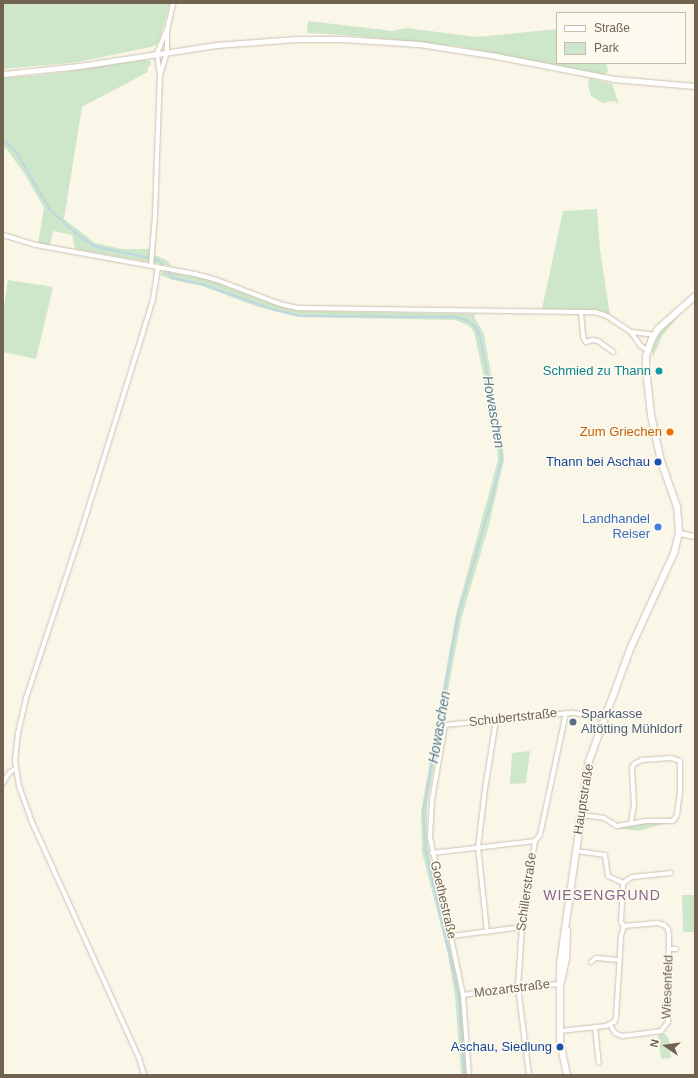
<!DOCTYPE html>
<html>
<head>
<meta charset="utf-8">
<style>
  body { margin:0 }
  #map { position:relative; width:698px; height:1078px; overflow:hidden; background:#faf7e9; font-family:Helvetica,sans-serif }
  div>[style] { position:absolute }
  .green>* { inset:0; background:#cee6c9 }
  .stream>* { height:1.5px; margin:-0.75px; padding:0 0.75px; transform-origin:0.75px; border-radius:0.75px; background:#bfd5e1 }
  .roads { filter:drop-shadow(0 0 1px #cbc2b0) drop-shadow(0 0 1px #cbc2b0) }
  .minor>* { height:4px; margin:-2px; padding:0 2px; transform-origin:2px; border-radius:2px; background:#fff }
  .tertiary>* { height:5px; margin:-2.5px; padding:0 2.5px; transform-origin:2.5px; border-radius:2.5px; background:#fff }
  .secondary>* { height:6px; margin:-3px; padding:0 3px; transform-origin:3px; border-radius:3px; background:#fff }
  .dots>* { width:11px; height:11px; translate:-50% -50%; box-sizing:border-box; border:2px solid #fdfaef; border-radius:50% }
  span { translate:-50% -50%; white-space:nowrap; text-align:center; line-height:1.15; -webkit-text-stroke:3px #fdfaef; paint-order:stroke }
  .culture-label { font-size:13px; color:#0d838f }
  .right { translate:-100% -50%; text-align:right }
  .food-label { font-size:13px; color:#c56008 }
  .transit-label { font-size:13px; color:#164399 }
  .shop-label { font-size:13px; color:#366cbe }
  .service-label { font-size:13px; color:#4e5e75 }
  .left { translate:0 -50%; text-align:left }
  .street-label { font-size:13px; color:#716350 }
  .water-label { font-size:14px; color:#53788e; font-style:italic }
  .neighbourhood-label { font-size:14px; color:#89678c; letter-spacing:1px }
  .frame { position:absolute; inset:0; border:4px solid #716350; pointer-events:none }
  .legend { position:absolute; left:556px; top:12px; width:130px; height:52px; box-sizing:border-box; background:#fdfaef; border:1px solid #c5beaf; margin:0; padding:5px 7px; list-style:none; font-size:12px; color:#716350 }
  .legend li { display:flex; align-items:center; gap:8px; height:20px }
  .legend b { width:20px; border:1px solid #c5beaf }
  .north { position:absolute; left:646px; top:1026px; width:40px; height:40px; -webkit-text-stroke:3px #fdfaef; paint-order:stroke; rotate:283deg; font-size:11px; font-weight:700; line-height:16px; text-align:center; color:#716350 }
  .north::after { content:''; display:block; margin:auto; width:14px; height:18px; background:#716350; clip-path:polygon(50% 0,100% 100%,50% 72%,0 100%) }
</style>
</head>
<body>
<div id="map">
  <div class="green">
    <div style="clip-path:polygon(3px 3px,170px 3px,159px 41px,156px 45px,151px 47px,78px 62px,3px 69px)"></div>
    <div style="clip-path:polygon(308px 21px,393px 31px,406px 28px,477px 37px,557px 29px,557px 63px,606px 63px,608px 71px,605px 75px,456px 46px,346px 35px,307px 33px)"></div>
    <div style="clip-path:polygon(143px 60px,150px 61px,151px 64px,147px 69px,148px 72px,82px 107px,64px 219px,95px 243px,122px 249px,150px 249px,150px 256px,155px 255px,166px 260px,172px 266px,75px 249px,72px 235px,53px 231px,50px 246px,38px 243px,44px 208px,24px 173px,5px 147px,3px 156px,3px 78px,43px 75px)"></div>
    <div style="clip-path:polygon(589px 78px,612px 84px,619px 104px,614px 101px,603px 103px,591px 96px,588px 86px)"></div>
    <div style="clip-path:polygon(597px 209px,600px 250px,610px 315px,594px 310px,542px 309px,563px 211px)"></div>
    <div style="clip-path:polygon(163px 271px,207px 279px,279px 306px,301px 311px,475px 314px,474px 317px,484px 334px,502px 435px,504px 460px,489px 525px,461px 620px,427px 805px,427px 833px,429px 853px,461px 995px,467px 1075px,461px 1075px,455px 996px,448px 954px,422px 852px,421px 812px,456px 614px,498px 460px,496px 434px,474px 332px,469px 326px,456px 320px,299px 317px,258px 307px,202px 286px,173px 280px,160px 275px)"></div>
    <div style="clip-path:polygon(8px 280px,53px 287px,36px 359px,3px 352px,3px 313px)"></div>
    <div style="clip-path:polygon(684px 309px,662px 336px,653px 357px,652px 348px,659px 333px)"></div>
    <div style="clip-path:polygon(530px 751px,526px 783px,510px 784px,512px 753px)"></div>
    <div style="clip-path:polygon(639px 824px,656px 823px,664px 824px,638px 831px,615px 828px)"></div>
    <div style="clip-path:polygon(682px 895px,695px 895px,695px 932px,683px 932px)"></div>
    <div style="clip-path:polygon(664px 1033px,669px 1038px,671px 1058px,661px 1059px,658px 1035px)"></div>
  </div>
  <div class="stream">
    <div style="left:3px;top:139px;width:20px;rotate:45deg"></div>
    <div style="left:17px;top:153px;width:65px;rotate:59.5deg"></div>
    <div style="left:50px;top:209px;width:38px;rotate:43deg"></div>
    <div style="left:78px;top:235px;width:16px;rotate:35deg"></div>
    <div style="left:91px;top:244px;width:8px;rotate:23deg"></div>
    <div style="left:98px;top:247px;width:62px;rotate:12deg"></div>
    <div style="left:159px;top:260px;width:23px;rotate:52deg"></div>
    <div style="left:173px;top:278px;width:30px;rotate:12deg"></div>
    <div style="left:202px;top:284px;width:77px;rotate:19.6deg"></div>
    <div style="left:275px;top:310px;width:26px;rotate:13deg"></div>
    <div style="left:300px;top:316px;width:156px;rotate:0.4deg"></div>
    <div style="left:456px;top:317px;width:9px;rotate:13deg"></div>
    <div style="left:465px;top:319px;width:15px;rotate:37deg"></div>
    <div style="left:477px;top:328px;width:12px;rotate:70deg"></div>
    <div style="left:481px;top:339px;width:99px;rotate:78.9deg"></div>
    <div style="left:500px;top:436px;width:24px;rotate:85deg"></div>
    <div style="left:502px;top:460px;width:45px;rotate:104deg"></div>
    <div style="left:491px;top:504px;width:119px;rotate:106.1deg"></div>
    <div style="left:458px;top:618px;width:196px;rotate:100deg"></div>
    <div style="left:424px;top:811px;width:39px;rotate:87deg"></div>
    <div style="left:426px;top:850px;width:150px;rotate:77.3deg"></div>
    <div style="left:459px;top:996px;width:79px;rotate:85.7deg"></div>
  </div>
  <div class="roads">
    <div class="minor">
      <div style="left:160px;top:75px;width:22px;rotate:-98deg"></div>
      <div style="left:157px;top:53px;width:25px;rotate:-67deg"></div>
      <div style="left:167px;top:30px;width:28px;rotate:-77deg"></div>
      <div style="left:3px;top:235px;width:34px;rotate:17deg"></div>
      <div style="left:36px;top:245px;width:162px;rotate:10.3deg"></div>
      <div style="left:195px;top:274px;width:23px;rotate:15deg"></div>
      <div style="left:217px;top:280px;width:67px;rotate:20.9deg"></div>
      <div style="left:280px;top:304px;width:18px;rotate:13deg"></div>
      <div style="left:298px;top:308px;width:297px;rotate:0.8deg"></div>
      <div style="left:595px;top:312px;width:13px;rotate:18deg"></div>
      <div style="left:607px;top:316px;width:29px;rotate:34deg"></div>
      <div style="left:631px;top:332px;width:16px;rotate:55deg"></div>
      <div style="left:640px;top:345px;width:10px;rotate:37deg"></div>
      <div style="left:151px;top:265px;width:50px;rotate:-85.4deg"></div>
      <div style="left:155px;top:215px;width:140px;rotate:-88deg"></div>
      <div style="left:160px;top:75px;width:24px;rotate:-73deg"></div>
      <div style="left:167px;top:52px;width:22px;rotate:-90deg"></div>
      <div style="left:581px;top:312px;width:25px;rotate:85deg"></div>
      <div style="left:583px;top:337px;width:6px;rotate:59deg"></div>
      <div style="left:586px;top:342px;width:6px;rotate:-18deg"></div>
      <div style="left:592px;top:340px;width:6px;rotate:9deg"></div>
      <div style="left:598px;top:341px;width:19px;rotate:36deg"></div>
      <div style="left:631px;top:332px;width:23px;rotate:7deg"></div>
      <div style="left:3px;top:783px;width:12px;rotate:-59deg"></div>
      <div style="left:9px;top:773px;width:7px;rotate:-34deg"></div>
      <div style="left:581px;top:815px;width:23px;rotate:7deg"></div>
      <div style="left:604px;top:818px;width:15px;rotate:32deg"></div>
      <div style="left:617px;top:826px;width:29px;rotate:-10deg"></div>
      <div style="left:646px;top:821px;width:27px"></div>
      <div style="left:673px;top:821px;width:7px;rotate:-56deg"></div>
      <div style="left:677px;top:815px;width:23px;rotate:-83deg"></div>
      <div style="left:680px;top:792px;width:31px;rotate:-90deg"></div>
      <div style="left:680px;top:761px;width:9px;rotate:-162deg"></div>
      <div style="left:671px;top:758px;width:29px;rotate:176deg"></div>
      <div style="left:642px;top:760px;width:9px;rotate:153deg"></div>
      <div style="left:634px;top:764px;width:4px;rotate:117deg"></div>
      <div style="left:632px;top:768px;width:36px;rotate:87deg"></div>
      <div style="left:634px;top:804px;width:19px;rotate:99deg"></div>
      <div style="left:576px;top:851px;width:29px;rotate:8deg"></div>
      <div style="left:605px;top:855px;width:21px;rotate:82deg"></div>
      <div style="left:608px;top:876px;width:17px;rotate:25deg"></div>
      <div style="left:432px;top:853px;width:104px;rotate:-6.6deg"></div>
      <div style="left:487px;top:932px;width:85px;rotate:-96deg"></div>
      <div style="left:478px;top:847px;width:58px;rotate:-83.1deg"></div>
      <div style="left:485px;top:789px;width:70px;rotate:-80.9deg"></div>
      <div style="left:452px;top:936px;width:71px;rotate:-7.3deg"></div>
      <div style="left:669px;top:949px;width:7px"></div>
      <div style="left:591px;top:962px;width:6px;rotate:-39deg"></div>
      <div style="left:596px;top:958px;width:23px;rotate:5deg"></div>
      <div style="left:463px;top:995px;width:56px;rotate:-8.3deg"></div>
      <div style="left:518px;top:987px;width:43px;rotate:-4deg"></div>
      <div style="left:610px;top:1025px;width:9px;rotate:58deg"></div>
      <div style="left:615px;top:1033px;width:8px;rotate:23deg"></div>
      <div style="left:622px;top:1036px;width:39px;rotate:-7deg"></div>
      <div style="left:661px;top:1031px;width:11px;rotate:-52deg"></div>
      <div style="left:668px;top:1022px;width:87px;rotate:-89.3deg"></div>
      <div style="left:669px;top:935px;width:6px;rotate:-99deg"></div>
      <div style="left:668px;top:929px;width:6px;rotate:-135deg"></div>
      <div style="left:664px;top:925px;width:6px;rotate:-162deg"></div>
      <div style="left:658px;top:923px;width:34px;rotate:175deg"></div>
      <div style="left:595px;top:1027px;width:36px;rotate:84deg"></div>
      <div style="left:560px;top:1031px;width:46px;rotate:-6.2deg"></div>
      <div style="left:606px;top:1026px;width:9px;rotate:-27deg"></div>
      <div style="left:614px;top:1022px;width:4px;rotate:-63deg"></div>
      <div style="left:616px;top:1018px;width:82px;rotate:-86.5deg"></div>
      <div style="left:621px;top:936px;width:10px;rotate:-73deg"></div>
      <div style="left:624px;top:926px;width:5px;rotate:-127deg"></div>
      <div style="left:621px;top:922px;width:39px;rotate:-87deg"></div>
      <div style="left:623px;top:883px;width:11px;rotate:-34deg"></div>
      <div style="left:632px;top:877px;width:39px;rotate:-6deg"></div>
      <div style="left:144px;top:1075px;width:18px;rotate:-106deg"></div>
      <div style="left:139px;top:1058px;width:259px;rotate:-114.4deg"></div>
      <div style="left:32px;top:822px;width:38px;rotate:-110deg"></div>
      <div style="left:19px;top:786px;width:25px;rotate:-99deg"></div>
      <div style="left:15px;top:761px;width:28px;rotate:-84deg"></div>
      <div style="left:18px;top:733px;width:36px;rotate:-77deg"></div>
      <div style="left:26px;top:698px;width:165px;rotate:-71.7deg"></div>
      <div style="left:78px;top:541px;width:219px;rotate:-72.7deg"></div>
      <div style="left:143px;top:332px;width:34px;rotate:-73deg"></div>
      <div style="left:153px;top:299px;width:32px;rotate:-81deg"></div>
      <div style="left:469px;top:1075px;width:80px;rotate:-94.3deg"></div>
      <div style="left:463px;top:995px;width:161px;rotate:-101.8deg"></div>
      <div style="left:430px;top:837px;width:37px;rotate:-87deg"></div>
      <div style="left:432px;top:800px;width:76px;rotate:-80.2deg"></div>
      <div style="left:445px;top:725px;width:129px;rotate:-5.4deg"></div>
      <div style="left:573px;top:713px;width:31px;rotate:9deg"></div>
      <div style="left:529px;top:1075px;width:89px;rotate:-97.1deg"></div>
      <div style="left:518px;top:987px;width:60px;rotate:-86.2deg"></div>
      <div style="left:522px;top:927px;width:87px;rotate:-81.4deg"></div>
      <div style="left:535px;top:841px;width:8px;rotate:-50deg"></div>
      <div style="left:540px;top:835px;width:125px;rotate:-78deg"></div>
    </div>
    <div class="tertiary">
      <div style="left:3px;top:74px;width:76px;rotate:-6deg"></div>
      <div style="left:79px;top:66px;width:139px;rotate:-8.7deg"></div>
      <div style="left:216px;top:45px;width:81px;rotate:-4.2deg"></div>
      <div style="left:297px;top:39px;width:47px"></div>
      <div style="left:344px;top:39px;width:75px;rotate:3.8deg"></div>
      <div style="left:419px;top:44px;width:78px;rotate:8.9deg"></div>
      <div style="left:496px;top:56px;width:120px;rotate:11deg"></div>
      <div style="left:614px;top:79px;width:81px;rotate:4.9deg"></div>
      <div style="left:679px;top:533px;width:16px;rotate:11deg"></div>
    </div>
    <div class="secondary">
      <div style="left:561px;top:982px;width:24px;rotate:-78deg"></div>
      <div style="left:566px;top:959px;width:29px;rotate:-88deg"></div>
      <div style="left:567px;top:1075px;width:33px;rotate:-102deg"></div>
      <div style="left:560px;top:1043px;width:79px;rotate:-90deg"></div>
      <div style="left:560px;top:964px;width:205px;rotate:-81.9deg"></div>
      <div style="left:589px;top:761px;width:121px;rotate:-69.8deg"></div>
      <div style="left:631px;top:647px;width:103px;rotate:-65.4deg"></div>
      <div style="left:674px;top:553px;width:21px;rotate:-76deg"></div>
      <div style="left:679px;top:533px;width:26px;rotate:-94deg"></div>
      <div style="left:677px;top:507px;width:49px;rotate:-109.2deg"></div>
      <div style="left:661px;top:461px;width:47px;rotate:-102.3deg"></div>
      <div style="left:651px;top:415px;width:46px;rotate:-96.2deg"></div>
      <div style="left:646px;top:369px;width:13px;rotate:-90deg"></div>
      <div style="left:646px;top:356px;width:18px;rotate:-71deg"></div>
      <div style="left:652px;top:339px;width:12px;rotate:-59deg"></div>
      <div style="left:658px;top:329px;width:50px;rotate:-41.7deg"></div>
    </div>
  </div>
  <div class="dots">
    <div style="left:659px;top:371px;background:#0f9aa8"></div>
    <div style="left:670px;top:432px;background:#e8710a"></div>
    <div style="left:658px;top:462px;background:#1a4fb4"></div>
    <div style="left:658px;top:527px;background:#3f7fe0"></div>
    <div style="left:573px;top:722px;background:#5c6f8a"></div>
    <div style="left:560px;top:1047px;background:#1a4fb4"></div>
  </div>
  <div class="culture-label">
    <span class="right" style="left:651px;top:371px">Schmied zu Thann</span>
  </div>
  <div class="food-label">
    <span class="right" style="left:662px;top:432px">Zum Griechen</span>
  </div>
  <div class="transit-label">
    <span class="right" style="left:650px;top:462px">Thann bei Aschau</span>
    <span class="right" style="left:552px;top:1047px">Aschau, Siedlung</span>
  </div>
  <div class="shop-label">
    <span class="right" style="left:650px;top:527px">Landhandel<br>Reiser</span>
  </div>
  <div class="service-label">
    <span class="left" style="left:581px;top:722px">Sparkasse<br>Altötting Mühldorf</span>
  </div>
  <div class="street-label">
    <span style="left:513px;top:718px;rotate:-6deg">Schubertstraße</span>
    <span style="left:584px;top:799px;rotate:-81deg">Hauptstraße</span>
    <span style="left:527px;top:892px;rotate:-82deg">Schillerstraße</span>
    <span style="left:443px;top:900px;rotate:77deg">Goethestraße</span>
    <span style="left:668px;top:987px;rotate:-88deg">Wiesenfeld</span>
    <span style="left:512px;top:989px;rotate:-7deg">Mozartstraße</span>
  </div>
  <div class="water-label">
    <span style="left:494px;top:412px;rotate:80deg">Howaschen</span>
    <span style="left:439px;top:727px;rotate:-80deg">Howaschen</span>
  </div>
  <div class="neighbourhood-label">
    <span style="left:602px;top:895px">WIESENGRUND</span>
  </div>
  <div class="frame"></div>
  <ul class="legend">
  <li><b style="height:5px;background:#fff"></b>Straße</li>
  <li><b style="height:11px;background:#cee6c9"></b>Park</li>
  </ul>
  <div class="north">N</div>
</div>
</body>
</html>
